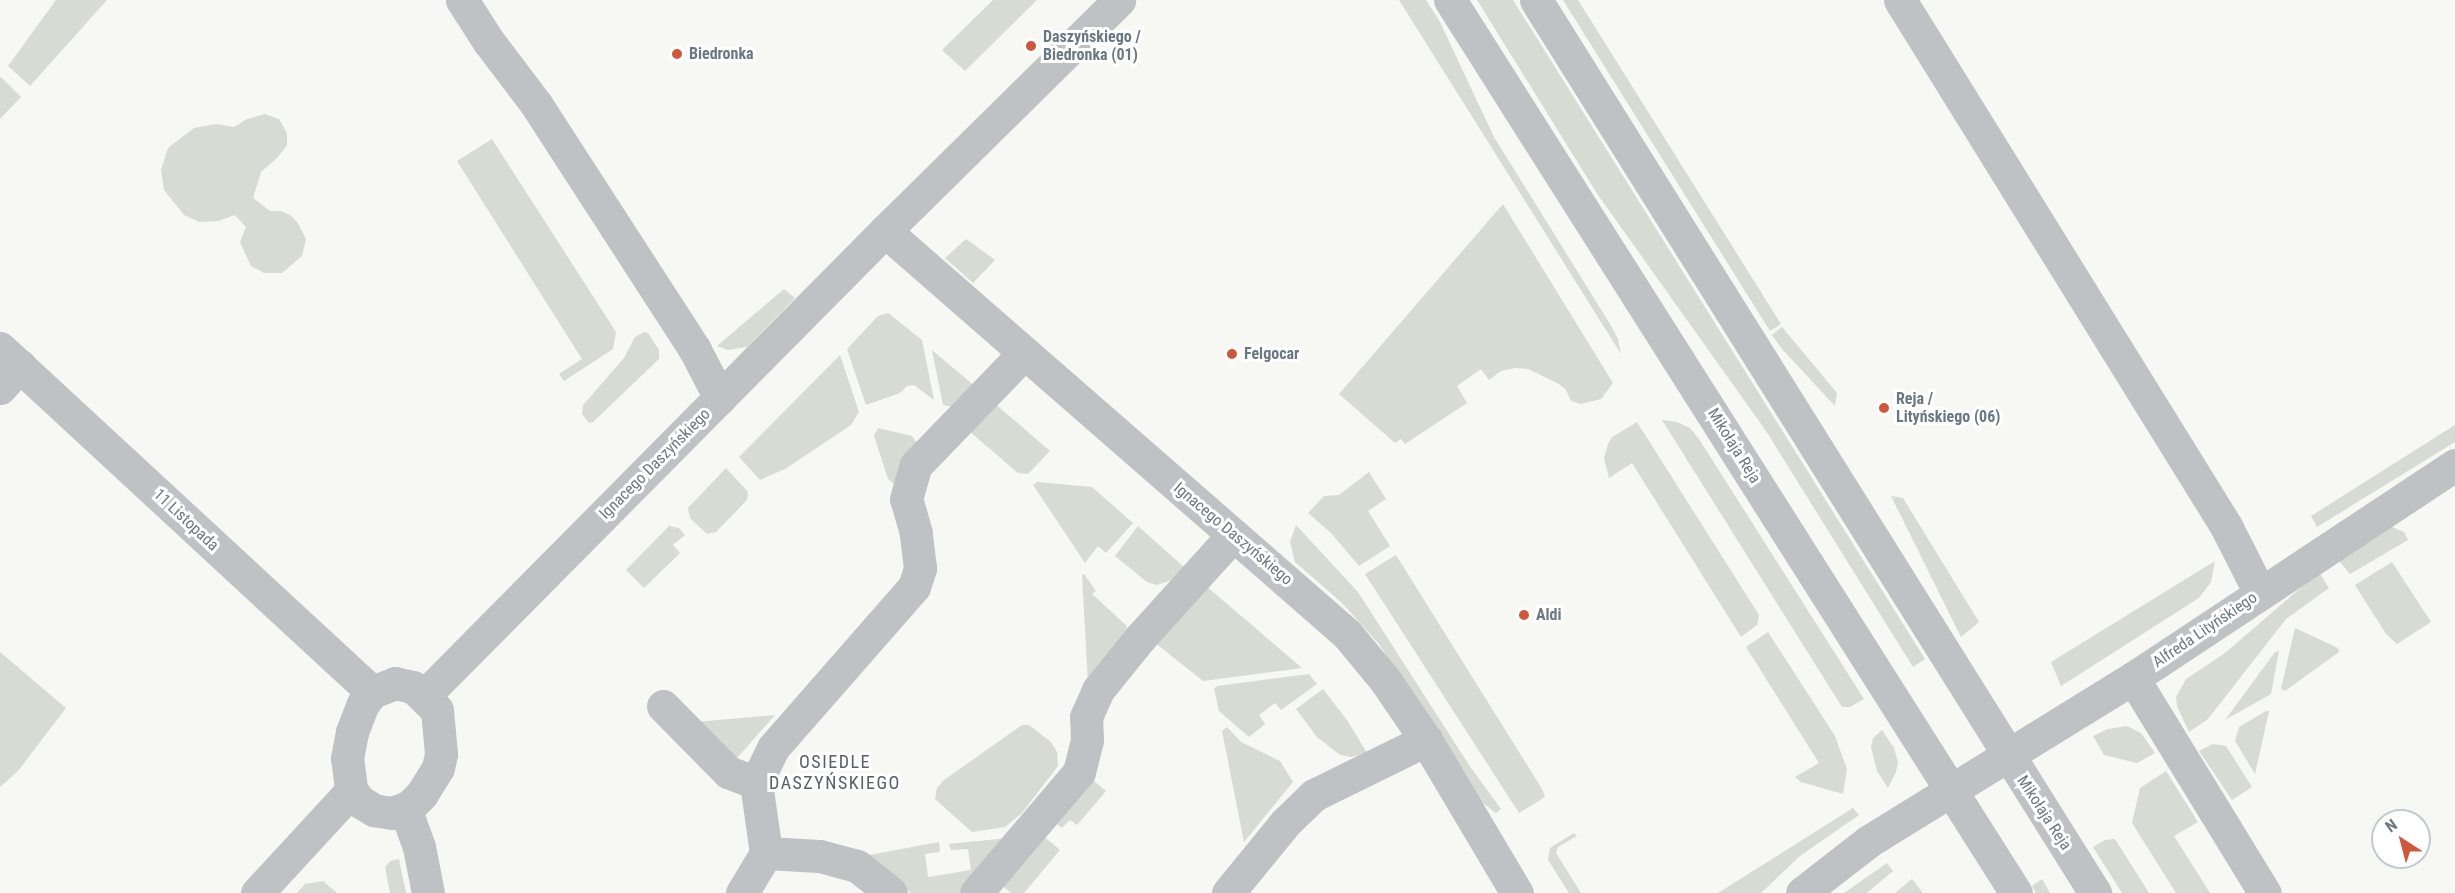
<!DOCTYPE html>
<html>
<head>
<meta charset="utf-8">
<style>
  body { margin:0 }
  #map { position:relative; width:2455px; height:893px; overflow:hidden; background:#f7f7f4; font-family:"Roboto Condensed",sans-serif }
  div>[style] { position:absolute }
  .green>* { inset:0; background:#d7dbd4 }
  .minor>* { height:33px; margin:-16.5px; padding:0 16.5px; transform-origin:16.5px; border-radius:16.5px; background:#bec2c5 }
  .tertiary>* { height:33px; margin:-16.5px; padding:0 16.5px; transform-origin:16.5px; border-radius:16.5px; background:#bec2c5 }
  .dots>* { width:16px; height:16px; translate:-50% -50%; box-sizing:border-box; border:3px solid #fff; border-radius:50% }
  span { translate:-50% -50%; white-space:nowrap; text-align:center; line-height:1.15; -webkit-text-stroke:6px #fff; paint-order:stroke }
  .poi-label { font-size:16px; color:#697882; font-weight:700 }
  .left { translate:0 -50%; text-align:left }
  .street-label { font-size:16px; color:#697882 }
  .neighbourhood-label { font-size:18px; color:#566168; letter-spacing:1.5px }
  .north { position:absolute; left:2371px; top:809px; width:60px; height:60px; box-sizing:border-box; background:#fff; border:2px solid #c3c9cd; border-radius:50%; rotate:324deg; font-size:16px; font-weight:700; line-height:24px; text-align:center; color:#697882 }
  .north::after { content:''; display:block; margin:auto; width:21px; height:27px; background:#cf583c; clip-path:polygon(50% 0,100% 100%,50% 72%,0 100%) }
</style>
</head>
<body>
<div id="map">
  <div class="green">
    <div style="clip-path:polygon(56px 0,107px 0,30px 86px,8px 66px)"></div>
    <div style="clip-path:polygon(993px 0,1037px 0,965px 71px,942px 50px)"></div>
    <div style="clip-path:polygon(1399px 0,1426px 0,1439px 20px,1494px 137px,1610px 324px,1618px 339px,1621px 354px)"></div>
    <div style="clip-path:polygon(1477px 0,1513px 0,1925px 659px,1913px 667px,1766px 431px,1598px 195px)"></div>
    <div style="clip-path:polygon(1563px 0,1578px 0,1781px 324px,1770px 331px)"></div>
    <div style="clip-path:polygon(1px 77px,21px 97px,0 119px,0 78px)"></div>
    <div style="clip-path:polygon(265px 114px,279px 119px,287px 133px,287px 145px,278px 157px,261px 172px,253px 198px,270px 211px,281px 211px,290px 215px,298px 223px,306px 239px,302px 256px,282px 273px,264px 273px,251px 266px,240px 242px,246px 227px,235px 215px,218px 221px,199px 222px,184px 215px,164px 190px,161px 170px,168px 148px,194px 128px,216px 124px,234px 127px,247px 119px)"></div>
    <div style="clip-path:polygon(492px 139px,616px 332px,613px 349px,564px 381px,559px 374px,582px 359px,457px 161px)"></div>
    <div style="clip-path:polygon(1503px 204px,1613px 383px,1601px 399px,1581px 404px,1571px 401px,1566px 390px,1559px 384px,1528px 369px,1516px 368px,1501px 371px,1489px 380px,1481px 369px,1457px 386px,1467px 403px,1405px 444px,1401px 439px,1395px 443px,1339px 394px)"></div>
    <div style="clip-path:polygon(966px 239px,995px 260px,973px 283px,945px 258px)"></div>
    <div style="clip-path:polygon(784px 289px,795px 298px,747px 347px,728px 350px,717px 346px)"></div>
    <div style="clip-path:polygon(888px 313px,922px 340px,934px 400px,914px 385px,907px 386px,900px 393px,866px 405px,847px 349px,878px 316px)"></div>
    <div style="clip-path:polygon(1782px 327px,1837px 393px,1835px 406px,1782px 349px,1772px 335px)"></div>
    <div style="clip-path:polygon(644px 332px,648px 333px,659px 350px,659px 359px,593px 422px,589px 423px,582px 414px,583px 405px,624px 358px,635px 337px)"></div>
    <div style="clip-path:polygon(932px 350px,977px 388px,954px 407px,943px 405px)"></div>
    <div style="clip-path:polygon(840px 355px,859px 412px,851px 425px,785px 469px,760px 480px,739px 457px)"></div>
    <div style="clip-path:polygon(994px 403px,1050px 451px,1028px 474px,1018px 473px,969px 431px)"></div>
    <div style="clip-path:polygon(1662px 420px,1677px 422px,1690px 428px,1699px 439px,1864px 699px,1850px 707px,1842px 707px)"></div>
    <div style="clip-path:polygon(1637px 422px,1759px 615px,1757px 625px,1741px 637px,1632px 463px,1609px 478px,1604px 458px,1608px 444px,1612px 437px)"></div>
    <div style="clip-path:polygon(2455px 425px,2455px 442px,2317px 527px,2311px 516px)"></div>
    <div style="clip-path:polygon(878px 428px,912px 436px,917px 443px,895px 485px,888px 479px,874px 436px)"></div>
    <div style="clip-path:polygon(726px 468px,748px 492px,747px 500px,716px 532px,707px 534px,690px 518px,688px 508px)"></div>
    <div style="clip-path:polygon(1369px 472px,1386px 499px,1368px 511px,1390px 546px,1359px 566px,1331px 533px,1308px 513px,1324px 496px,1339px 495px)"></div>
    <div style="clip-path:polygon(1037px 482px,1092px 487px,1133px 523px,1106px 553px,1098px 546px,1085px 563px,1033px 485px)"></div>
    <div style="clip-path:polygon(1891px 496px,1903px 498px,1979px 622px,1961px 637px)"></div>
    <div style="clip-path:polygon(1296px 525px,1358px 592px,1469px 765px,1501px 809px,1496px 813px,1481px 802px,1379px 644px,1342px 603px,1295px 562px,1290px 542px)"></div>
    <div style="clip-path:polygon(669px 526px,679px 528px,685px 535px,673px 545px,680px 553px,644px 588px,626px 570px)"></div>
    <div style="clip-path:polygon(1138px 526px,1185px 568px,1175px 579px,1157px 585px,1147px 582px,1115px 556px)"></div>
    <div style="clip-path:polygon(2390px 526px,2404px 532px,2408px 540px,2350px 574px,2338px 560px)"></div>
    <div style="clip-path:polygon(1396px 555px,1542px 789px,1545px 797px,1519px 813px,1365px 574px)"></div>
    <div style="clip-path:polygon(2215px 561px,2211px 582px,2199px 598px,2061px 686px,2051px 662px)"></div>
    <div style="clip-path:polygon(2392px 562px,2431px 622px,2397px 644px,2386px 634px,2355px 585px)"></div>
    <div style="clip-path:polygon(2319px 572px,2329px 588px,2286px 619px,2208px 719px,2189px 732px,2177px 706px,2176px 697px,2186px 679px,2225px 653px)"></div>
    <div style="clip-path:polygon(1084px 574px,1096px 591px,1092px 594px,1127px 626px,1124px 642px,1088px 684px,1082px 575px)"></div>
    <div style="clip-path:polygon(1206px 586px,1246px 620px,1302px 668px,1203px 681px,1154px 642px)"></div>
    <div style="clip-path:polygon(2295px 628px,2338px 648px,2339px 652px,2285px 691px,2281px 689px)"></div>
    <div style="clip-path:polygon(1768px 632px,1835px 736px,1847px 769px,1843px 794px,1801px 782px,1795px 777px,1819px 763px,1746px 647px)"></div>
    <div style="clip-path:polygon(2279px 651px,2271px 694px,2225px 720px,2275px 652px)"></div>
    <div style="clip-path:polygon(0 652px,66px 708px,18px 771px,0 787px)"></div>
    <div style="clip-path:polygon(1309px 674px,1317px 684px,1281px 710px,1275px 703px,1259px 715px,1265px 724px,1249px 737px,1219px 711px,1214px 689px,1217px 686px)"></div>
    <div style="clip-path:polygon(1323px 689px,1347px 720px,1367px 753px,1351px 757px,1340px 755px,1317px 737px,1296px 709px)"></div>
    <div style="clip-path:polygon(2266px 711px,2269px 711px,2255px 774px,2235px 741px,2239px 727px)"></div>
    <div style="clip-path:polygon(775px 715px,737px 758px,695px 722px)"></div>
    <div style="clip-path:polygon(1022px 725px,1029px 725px,1051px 742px,1057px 752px,1058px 766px,1022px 813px,1005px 827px,972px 832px,935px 799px,937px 788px,944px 780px)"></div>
    <div style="clip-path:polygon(2127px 726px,2141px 733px,2155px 753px,2137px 763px,2104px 755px,2093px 736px,2108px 729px)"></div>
    <div style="clip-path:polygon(1227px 727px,1241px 742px,1280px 761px,1293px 782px,1244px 842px,1222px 731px)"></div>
    <div style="clip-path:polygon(1882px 730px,1894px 748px,1898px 762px,1896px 772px,1888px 788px,1877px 771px,1871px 747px,1873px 738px)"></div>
    <div style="clip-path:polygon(2213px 744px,2226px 746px,2252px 787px,2232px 800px,2199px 751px)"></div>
    <div style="clip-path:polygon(2166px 771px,2198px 822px,2174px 836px,2210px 893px,2176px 893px,2132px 823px,2140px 788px)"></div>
    <div style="clip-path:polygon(1089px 777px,1106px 791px,1077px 825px,1070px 820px,1062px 828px,1052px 820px)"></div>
    <div style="clip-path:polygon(1853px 808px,1859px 815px,1800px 856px,1761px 893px,1718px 893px)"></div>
    <div style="clip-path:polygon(1574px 833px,1577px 836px,1558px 847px,1556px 853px,1581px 893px,1569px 893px,1548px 860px,1550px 848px)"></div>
    <div style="clip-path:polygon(1041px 834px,1060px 850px,1024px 893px,1011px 893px,1000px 884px)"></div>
    <div style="clip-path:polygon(1008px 838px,961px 893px,911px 893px,864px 856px,939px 842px,940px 852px,925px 854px,928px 877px,971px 870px,968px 849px,951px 850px,949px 844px)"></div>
    <div style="clip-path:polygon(2115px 839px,2149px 893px,2122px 893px,2093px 847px,2105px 840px)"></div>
    <div style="clip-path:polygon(399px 859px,406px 893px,390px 893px,385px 867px,390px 861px)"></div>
    <div style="clip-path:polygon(1887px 863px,1893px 871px,1867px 893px,1844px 893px)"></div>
    <div style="clip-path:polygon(1912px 879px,1923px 893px,1895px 893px)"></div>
    <div style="clip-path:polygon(2042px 879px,2050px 893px,2036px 893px,2032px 886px)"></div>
    <div style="clip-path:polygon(323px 881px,337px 893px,297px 893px,305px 884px)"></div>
  </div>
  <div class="minor">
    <div style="left:462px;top:0;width:50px;rotate:57.3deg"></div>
    <div style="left:489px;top:42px;width:78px;rotate:52.8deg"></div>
    <div style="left:536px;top:104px;width:293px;rotate:57.1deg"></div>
    <div style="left:695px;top:350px;width:54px;rotate:62.5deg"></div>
    <div style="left:1900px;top:0;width:619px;rotate:58.21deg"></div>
    <div style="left:2226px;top:526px;width:75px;rotate:63.1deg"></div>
    <div style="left:885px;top:231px;width:613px;rotate:41.1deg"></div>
    <div style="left:1347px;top:634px;width:60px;rotate:50.4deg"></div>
    <div style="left:1385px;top:680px;width:73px;rotate:55.7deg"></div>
    <div style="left:1426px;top:740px;width:178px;rotate:59.3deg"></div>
    <div style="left:0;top:348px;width:507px;rotate:42.76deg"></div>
    <div style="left:0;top:388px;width:30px;rotate:-48deg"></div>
    <div style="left:2133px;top:678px;width:252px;rotate:58.5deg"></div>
    <div style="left:663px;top:706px;width:93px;rotate:45.4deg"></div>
    <div style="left:728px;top:772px;width:30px;rotate:21deg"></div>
    <div style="left:405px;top:808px;width:41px;rotate:70.3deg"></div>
    <div style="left:419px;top:847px;width:47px;rotate:78.9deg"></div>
    <div style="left:742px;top:893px;width:47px;rotate:-59deg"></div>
    <div style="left:891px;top:893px;width:43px;rotate:-141.5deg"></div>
    <div style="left:857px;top:866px;width:39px;rotate:-165deg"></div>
    <div style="left:819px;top:856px;width:53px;rotate:-176.8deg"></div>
    <div style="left:766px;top:853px;width:71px;rotate:-98.1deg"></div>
    <div style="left:756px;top:783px;width:39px;rotate:-64deg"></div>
    <div style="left:773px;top:748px;width:214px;rotate:-48.8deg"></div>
    <div style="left:914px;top:587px;width:20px;rotate:-72deg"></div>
    <div style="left:920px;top:568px;width:35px;rotate:-97deg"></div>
    <div style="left:916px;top:533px;width:35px;rotate:-106deg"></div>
    <div style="left:906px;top:499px;width:35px;rotate:-74deg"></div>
    <div style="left:916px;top:465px;width:156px;rotate:-46deg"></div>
    <div style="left:976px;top:893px;width:159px;rotate:-49.6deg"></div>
    <div style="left:1079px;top:772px;width:33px;rotate:-76deg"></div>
    <div style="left:1087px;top:740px;width:23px;rotate:-92deg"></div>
    <div style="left:1086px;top:717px;width:30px;rotate:-66deg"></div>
    <div style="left:1098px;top:690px;width:67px;rotate:-51.1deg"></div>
    <div style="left:1140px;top:638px;width:139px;rotate:-47.9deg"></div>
    <div style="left:1228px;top:893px;width:90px;rotate:-50.8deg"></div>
    <div style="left:1285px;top:823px;width:40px;rotate:-44deg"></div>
    <div style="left:1314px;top:795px;width:125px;rotate:-26.2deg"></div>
    <div style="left:1802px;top:893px;width:85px;rotate:-37.8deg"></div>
    <div style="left:1869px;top:841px;width:310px;rotate:-31.7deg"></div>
    <div style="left:2133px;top:678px;width:386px;rotate:-33.5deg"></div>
  </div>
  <div class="tertiary">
    <div style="left:1450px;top:0;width:1057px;rotate:57.63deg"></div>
    <div style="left:1536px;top:0;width:1054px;rotate:57.95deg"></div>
    <div style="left:395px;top:683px;width:18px;rotate:13deg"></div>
    <div style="left:413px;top:687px;width:33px;rotate:44deg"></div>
    <div style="left:437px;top:710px;width:44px;rotate:84.8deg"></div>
    <div style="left:441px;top:754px;width:14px;rotate:102deg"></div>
    <div style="left:438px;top:768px;width:31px;rotate:122deg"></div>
    <div style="left:422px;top:794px;width:18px;rotate:135deg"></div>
    <div style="left:409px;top:807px;width:18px;rotate:161deg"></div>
    <div style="left:392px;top:813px;width:18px;rotate:-171deg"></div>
    <div style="left:374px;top:810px;width:17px;rotate:-149deg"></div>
    <div style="left:359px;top:801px;width:14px;rotate:-124deg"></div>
    <div style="left:351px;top:789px;width:31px;rotate:-97deg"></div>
    <div style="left:347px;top:758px;width:26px;rotate:-79deg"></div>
    <div style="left:352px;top:732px;width:30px;rotate:-69deg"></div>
    <div style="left:363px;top:704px;width:15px;rotate:-53deg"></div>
    <div style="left:372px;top:692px;width:25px;rotate:-21deg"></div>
    <div style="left:424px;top:696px;width:655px;rotate:-45.25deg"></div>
    <div style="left:885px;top:231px;width:329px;rotate:-44.6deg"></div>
    <div style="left:257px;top:893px;width:140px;rotate:-47.3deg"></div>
  </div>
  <div class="dots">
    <div style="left:1031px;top:46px;background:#cf583c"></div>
    <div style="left:677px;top:54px;background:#cf583c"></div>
    <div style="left:1232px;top:354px;background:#cf583c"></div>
    <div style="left:1884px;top:408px;background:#cf583c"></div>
    <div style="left:1524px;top:615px;background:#cf583c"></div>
  </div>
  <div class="poi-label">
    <span class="left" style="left:1043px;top:46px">Daszyńskiego /<br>Biedronka (01)</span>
    <span class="left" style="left:689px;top:54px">Biedronka</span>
    <span class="left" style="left:1244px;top:354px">Felgocar</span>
    <span class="left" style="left:1896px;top:408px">Reja /<br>Lityńskiego (06)</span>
    <span class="left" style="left:1536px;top:615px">Aldi</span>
  </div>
  <div class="street-label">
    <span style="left:1734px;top:446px;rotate:58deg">Mikołaja Reja</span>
    <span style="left:655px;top:464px;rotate:-45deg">Ignacego Daszyńskiego</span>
    <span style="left:186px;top:520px;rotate:43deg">11 Listopada</span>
    <span style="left:1233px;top:534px;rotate:40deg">Ignacego Daszyńskiego</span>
    <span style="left:2205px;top:630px;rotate:-34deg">Alfreda Lityńskiego</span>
    <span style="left:2044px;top:813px;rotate:57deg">Mikołaja Reja</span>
  </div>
  <div class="neighbourhood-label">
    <span style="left:835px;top:773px">OSIEDLE<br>DASZYŃSKIEGO</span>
  </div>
  <div class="north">N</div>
</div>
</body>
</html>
